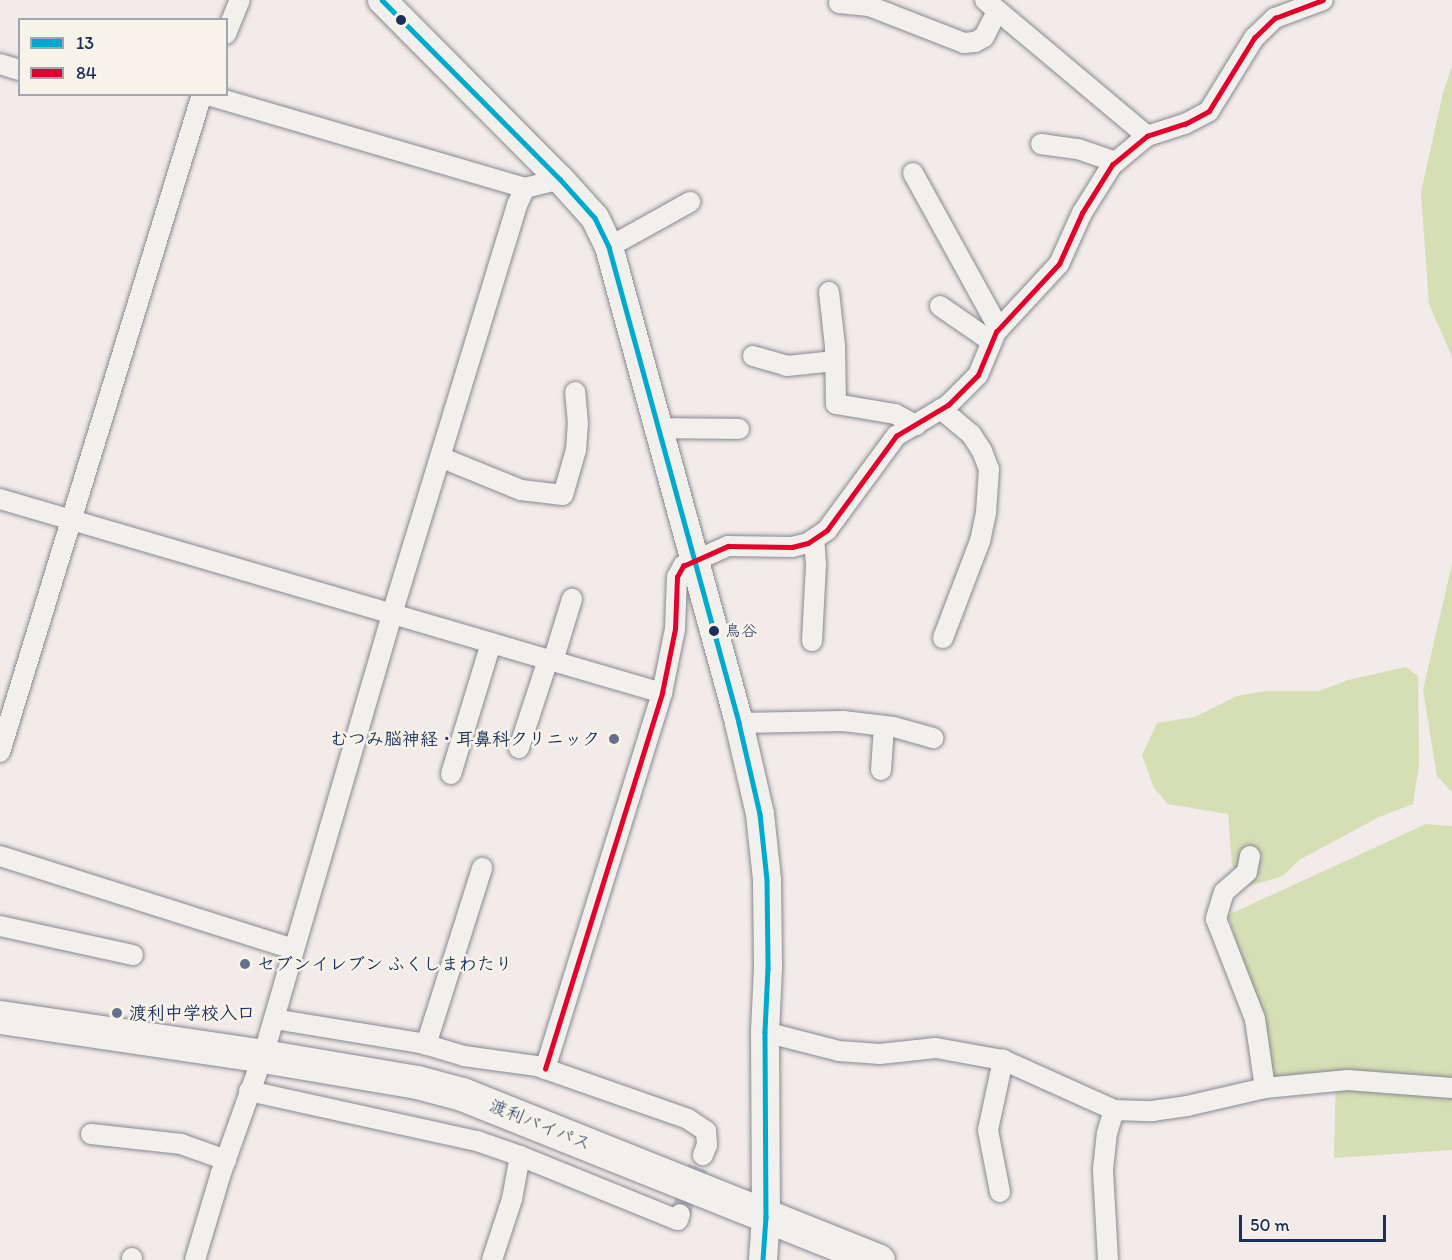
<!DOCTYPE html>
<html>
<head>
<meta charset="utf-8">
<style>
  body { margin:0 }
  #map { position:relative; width:1452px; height:1260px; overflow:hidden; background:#f2ebea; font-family:Itim,"Klee One",sans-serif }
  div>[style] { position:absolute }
  .green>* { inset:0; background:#d6deb4 }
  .street-tunnel>* { height:20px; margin-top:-10px; transform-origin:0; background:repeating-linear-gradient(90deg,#c7c5ce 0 20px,transparent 0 30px) }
  .roads { filter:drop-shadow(0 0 2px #888991) drop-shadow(0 0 2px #888991) }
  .street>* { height:20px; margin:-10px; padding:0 10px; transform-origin:10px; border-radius:10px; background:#f2f0ed }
  .secondary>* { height:28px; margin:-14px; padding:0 14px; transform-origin:14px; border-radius:14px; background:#f2f0ed }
  .highway>* { height:33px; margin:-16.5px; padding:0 16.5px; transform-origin:16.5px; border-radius:16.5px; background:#f2f0ed }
  .bus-1>* { height:4.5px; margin:-2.25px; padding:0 2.25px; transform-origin:2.25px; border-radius:2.25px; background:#00a9ce }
  .bus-2>* { height:4.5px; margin:-2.25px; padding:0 2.25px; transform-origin:2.25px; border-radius:2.25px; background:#e4002b }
  .dots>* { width:16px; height:16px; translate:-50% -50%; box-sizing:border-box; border:3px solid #f7f3e8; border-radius:50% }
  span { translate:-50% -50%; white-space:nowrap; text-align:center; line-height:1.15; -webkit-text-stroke:5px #f7f3e8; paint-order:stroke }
  .bus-label { font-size:16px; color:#1b2f5e }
  .left { translate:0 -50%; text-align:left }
  .poi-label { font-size:18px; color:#1b2f5e; font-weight:700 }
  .right { translate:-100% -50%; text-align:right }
  .street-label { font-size:18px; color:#1b2f5e }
  .legend { position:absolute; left:18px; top:18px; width:210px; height:78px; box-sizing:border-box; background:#f7f3e8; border:2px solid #9fa5b1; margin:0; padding:8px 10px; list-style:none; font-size:18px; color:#1b2f5e }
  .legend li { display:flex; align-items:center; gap:12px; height:30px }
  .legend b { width:30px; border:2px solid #9fa5b1 }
  .scale { position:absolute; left:1239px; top:1215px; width:147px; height:27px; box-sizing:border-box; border:3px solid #1b2f5e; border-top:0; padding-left:8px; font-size:18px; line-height:21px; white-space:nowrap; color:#1b2f5e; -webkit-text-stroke:4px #f7f3e8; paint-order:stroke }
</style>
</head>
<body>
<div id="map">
  <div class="green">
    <div style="clip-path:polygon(1452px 66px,1452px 357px,1429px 304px,1421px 192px,1443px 93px)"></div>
    <div style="clip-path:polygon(1452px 564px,1452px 792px,1437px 776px,1423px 690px)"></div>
    <div style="clip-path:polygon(1406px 667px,1418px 676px,1419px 764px,1413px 804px,1379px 817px,1299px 860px,1283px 876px,1242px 888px,1232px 864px,1228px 814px,1168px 804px,1154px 788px,1142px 755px,1157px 723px,1195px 717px,1237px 696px,1265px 691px,1319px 691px,1348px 680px)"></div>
    <div style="clip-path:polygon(1426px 824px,1452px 826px,1452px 1150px,1334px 1158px,1336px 1077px,1272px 1080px,1260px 1017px,1228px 915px)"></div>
  </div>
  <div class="street-tunnel">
    <div style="left:680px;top:1214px;width:63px;rotate:-68.7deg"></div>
  </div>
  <div class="roads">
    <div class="street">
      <div style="left:985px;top:0;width:212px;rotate:40deg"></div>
      <div style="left:839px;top:3px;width:30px;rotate:6deg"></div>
      <div style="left:869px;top:6px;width:102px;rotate:21.3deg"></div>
      <div style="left:964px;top:43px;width:11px;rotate:-5deg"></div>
      <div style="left:975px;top:42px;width:10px;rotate:-29deg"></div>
      <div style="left:984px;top:37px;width:28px;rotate:-63deg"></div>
      <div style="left:226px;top:34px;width:37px;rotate:-68deg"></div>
      <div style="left:0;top:64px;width:21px;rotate:17deg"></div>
      <div style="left:204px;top:94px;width:334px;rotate:16.3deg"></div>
      <div style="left:525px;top:188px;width:36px;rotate:-14deg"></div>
      <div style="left:1041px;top:144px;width:37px;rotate:8deg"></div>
      <div style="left:1078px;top:149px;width:40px;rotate:18.9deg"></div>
      <div style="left:913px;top:173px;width:178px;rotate:61.1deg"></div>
      <div style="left:609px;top:247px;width:93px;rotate:-29.1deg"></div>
      <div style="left:829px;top:292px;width:54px;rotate:83.7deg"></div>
      <div style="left:835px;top:346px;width:58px;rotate:89deg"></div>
      <div style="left:836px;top:404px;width:60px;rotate:9.6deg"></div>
      <div style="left:895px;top:414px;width:24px;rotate:28deg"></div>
      <div style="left:940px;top:306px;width:63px;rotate:34.7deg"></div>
      <div style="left:753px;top:356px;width:35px;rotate:16deg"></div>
      <div style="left:787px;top:366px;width:48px;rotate:-5.9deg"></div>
      <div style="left:941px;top:409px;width:39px;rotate:40deg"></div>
      <div style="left:971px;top:434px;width:20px;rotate:57deg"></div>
      <div style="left:982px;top:451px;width:19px;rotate:69deg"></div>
      <div style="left:989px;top:469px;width:44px;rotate:93.9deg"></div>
      <div style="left:986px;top:513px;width:29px;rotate:102deg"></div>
      <div style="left:980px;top:541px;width:104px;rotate:110.9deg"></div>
      <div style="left:658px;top:428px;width:81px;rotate:0.7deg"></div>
      <div style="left:440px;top:457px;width:87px;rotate:22.2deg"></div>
      <div style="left:521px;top:490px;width:42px;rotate:6.8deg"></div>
      <div style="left:563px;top:495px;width:47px;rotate:-73.9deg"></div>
      <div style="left:576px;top:450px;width:26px;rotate:-86deg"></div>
      <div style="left:578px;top:424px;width:32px;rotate:-95deg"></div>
      <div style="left:0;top:499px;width:690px;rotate:16.33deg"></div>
      <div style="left:812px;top:641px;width:76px;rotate:-87deg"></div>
      <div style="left:816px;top:565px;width:26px;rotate:-94deg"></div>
      <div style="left:553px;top:661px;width:65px;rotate:-73deg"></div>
      <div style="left:739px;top:723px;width:104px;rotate:-1.1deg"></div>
      <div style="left:843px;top:721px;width:51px;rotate:6.7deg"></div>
      <div style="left:894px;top:727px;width:41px;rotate:15.8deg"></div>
      <div style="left:519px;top:748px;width:93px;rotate:-71.8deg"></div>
      <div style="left:0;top:752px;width:688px;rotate:-72.93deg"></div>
      <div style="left:881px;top:770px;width:44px;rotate:-86.1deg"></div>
      <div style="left:451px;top:774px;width:137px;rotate:-73deg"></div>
      <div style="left:0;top:856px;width:308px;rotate:17.6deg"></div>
      <div style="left:1250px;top:856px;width:16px;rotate:101deg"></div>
      <div style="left:1247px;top:872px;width:30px;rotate:139deg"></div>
      <div style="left:1224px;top:892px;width:28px;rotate:107deg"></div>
      <div style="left:1216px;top:919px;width:107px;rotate:68.7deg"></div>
      <div style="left:1255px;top:1019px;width:70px;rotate:81.8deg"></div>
      <div style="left:0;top:926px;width:136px;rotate:12.3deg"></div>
      <div style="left:274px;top:1019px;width:149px;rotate:9.3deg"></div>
      <div style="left:421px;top:1043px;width:45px;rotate:16.8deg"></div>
      <div style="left:464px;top:1056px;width:74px;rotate:7.8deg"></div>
      <div style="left:537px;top:1066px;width:160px;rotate:19.3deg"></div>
      <div style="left:688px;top:1119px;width:22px;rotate:34deg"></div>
      <div style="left:706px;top:1131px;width:14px;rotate:86deg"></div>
      <div style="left:707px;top:1145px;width:11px;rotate:112deg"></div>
      <div style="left:765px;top:1032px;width:76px;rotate:14.4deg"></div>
      <div style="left:839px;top:1051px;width:41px;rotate:4.2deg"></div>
      <div style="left:880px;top:1054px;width:56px;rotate:-6.1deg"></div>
      <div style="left:936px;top:1048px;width:68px;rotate:10.2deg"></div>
      <div style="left:1003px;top:1060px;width:122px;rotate:24.2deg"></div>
      <div style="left:426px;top:1045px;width:186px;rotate:-72.4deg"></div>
      <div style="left:545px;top:1069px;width:394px;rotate:-72.7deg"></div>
      <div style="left:662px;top:693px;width:65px;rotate:-78.5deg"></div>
      <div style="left:675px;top:629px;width:52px;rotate:-87.8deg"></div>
      <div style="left:677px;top:577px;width:13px;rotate:-61deg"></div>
      <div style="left:683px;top:566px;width:49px;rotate:-24deg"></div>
      <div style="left:728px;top:546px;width:64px;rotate:0.9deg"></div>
      <div style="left:792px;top:547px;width:16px;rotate:-14deg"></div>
      <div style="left:808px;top:543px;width:23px;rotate:-34deg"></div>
      <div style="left:827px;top:530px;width:117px;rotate:-53.7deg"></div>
      <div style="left:896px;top:436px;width:61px;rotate:-30.8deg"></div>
      <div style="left:948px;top:405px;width:42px;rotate:-45deg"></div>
      <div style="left:978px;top:375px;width:47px;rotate:-67.3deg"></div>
      <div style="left:996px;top:332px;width:93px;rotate:-47.2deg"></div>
      <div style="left:1059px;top:264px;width:56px;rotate:-65.7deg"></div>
      <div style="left:1082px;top:213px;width:57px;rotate:-58deg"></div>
      <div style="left:1112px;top:165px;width:45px;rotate:-39.6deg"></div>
      <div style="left:1147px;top:136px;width:40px;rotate:-18deg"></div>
      <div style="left:1185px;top:124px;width:27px;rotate:-28deg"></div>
      <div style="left:1209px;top:111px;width:86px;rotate:-58.3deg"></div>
      <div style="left:1254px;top:38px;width:29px;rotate:-44deg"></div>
      <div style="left:1275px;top:18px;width:51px;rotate:-20.6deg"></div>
      <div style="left:249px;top:1091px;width:233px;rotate:12.4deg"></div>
      <div style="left:477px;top:1141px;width:46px;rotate:19.2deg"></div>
      <div style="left:520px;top:1156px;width:170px;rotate:22.1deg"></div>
      <div style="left:678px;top:1220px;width:6px;rotate:-72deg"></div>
      <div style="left:91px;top:1134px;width:91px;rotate:6.3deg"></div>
      <div style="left:181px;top:1144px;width:48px;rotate:19.6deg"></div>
      <div style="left:1000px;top:1192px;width:63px;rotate:-101deg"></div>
      <div style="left:988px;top:1130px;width:72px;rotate:-77.9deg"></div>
      <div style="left:132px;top:1260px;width:2px;rotate:-90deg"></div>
      <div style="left:195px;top:1260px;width:91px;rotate:-73.4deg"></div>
      <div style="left:221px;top:1173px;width:124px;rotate:-70.3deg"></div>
      <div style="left:263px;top:1056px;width:460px;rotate:-73.7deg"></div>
      <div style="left:392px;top:614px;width:428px;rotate:-73deg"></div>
      <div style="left:517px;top:205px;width:19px;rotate:-65deg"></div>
      <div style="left:492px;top:1260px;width:64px;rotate:-71.8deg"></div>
      <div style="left:512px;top:1199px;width:44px;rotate:-79.5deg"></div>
      <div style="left:1108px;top:1260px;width:90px;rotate:-93.2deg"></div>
      <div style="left:1103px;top:1170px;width:37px;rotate:-84deg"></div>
      <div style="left:1107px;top:1133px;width:24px;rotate:-73deg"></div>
      <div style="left:1114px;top:1110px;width:38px;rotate:2deg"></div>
      <div style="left:1152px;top:1111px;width:35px;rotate:-8deg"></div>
      <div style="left:1187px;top:1106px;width:80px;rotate:-13deg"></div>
      <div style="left:1265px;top:1088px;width:83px;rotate:-5.5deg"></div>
      <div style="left:1348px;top:1080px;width:104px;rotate:4.4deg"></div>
    </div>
    <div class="secondary">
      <div style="left:382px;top:0;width:252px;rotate:45.2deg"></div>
      <div style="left:560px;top:179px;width:52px;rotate:48.1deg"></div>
      <div style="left:595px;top:218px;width:32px;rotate:64deg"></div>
      <div style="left:609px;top:247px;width:493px;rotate:74.7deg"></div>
      <div style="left:739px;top:723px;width:93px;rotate:77deg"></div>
      <div style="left:760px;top:814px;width:66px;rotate:83.9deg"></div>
      <div style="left:767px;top:880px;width:88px;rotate:89.3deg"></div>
      <div style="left:768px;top:968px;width:64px;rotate:92.7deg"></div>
      <div style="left:765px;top:1032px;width:185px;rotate:89.7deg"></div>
      <div style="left:766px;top:1217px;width:43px;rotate:94deg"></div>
    </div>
    <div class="highway">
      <div style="left:0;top:1017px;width:266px;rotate:8.4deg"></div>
      <div style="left:263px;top:1056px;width:156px;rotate:9.6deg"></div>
      <div style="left:417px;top:1082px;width:47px;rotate:14.9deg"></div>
      <div style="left:462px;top:1094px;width:448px;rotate:21.8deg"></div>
    </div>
  </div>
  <div class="bus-1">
    <div style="left:382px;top:0;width:252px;rotate:45.2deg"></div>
    <div style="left:560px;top:179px;width:52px;rotate:48.1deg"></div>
    <div style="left:595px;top:218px;width:32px;rotate:64deg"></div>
    <div style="left:609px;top:247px;width:493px;rotate:74.7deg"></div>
    <div style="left:739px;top:723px;width:93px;rotate:77deg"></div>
    <div style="left:760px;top:814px;width:66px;rotate:83.9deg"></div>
    <div style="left:767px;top:880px;width:88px;rotate:89.3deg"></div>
    <div style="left:768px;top:968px;width:64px;rotate:92.7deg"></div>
    <div style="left:765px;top:1032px;width:185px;rotate:89.7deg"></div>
    <div style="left:766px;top:1217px;width:43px;rotate:94deg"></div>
  </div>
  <div class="bus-2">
    <div style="left:545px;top:1069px;width:394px;rotate:-72.7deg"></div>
    <div style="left:662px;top:693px;width:65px;rotate:-78.5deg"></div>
    <div style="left:675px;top:629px;width:52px;rotate:-87.8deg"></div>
    <div style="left:677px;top:577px;width:13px;rotate:-61deg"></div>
    <div style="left:683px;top:566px;width:49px;rotate:-24deg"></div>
    <div style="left:728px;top:546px;width:64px;rotate:0.9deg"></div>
    <div style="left:792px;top:547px;width:16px;rotate:-14deg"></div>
    <div style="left:808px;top:543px;width:23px;rotate:-34deg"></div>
    <div style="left:827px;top:530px;width:117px;rotate:-53.7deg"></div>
    <div style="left:896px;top:436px;width:61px;rotate:-30.8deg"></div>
    <div style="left:948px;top:405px;width:42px;rotate:-45deg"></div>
    <div style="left:978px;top:375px;width:47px;rotate:-67.3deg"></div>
    <div style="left:996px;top:332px;width:93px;rotate:-47.2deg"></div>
    <div style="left:1059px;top:264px;width:56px;rotate:-65.7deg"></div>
    <div style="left:1082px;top:213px;width:57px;rotate:-58deg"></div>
    <div style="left:1112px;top:165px;width:45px;rotate:-39.6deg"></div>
    <div style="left:1147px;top:136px;width:40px;rotate:-18deg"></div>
    <div style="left:1185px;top:124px;width:27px;rotate:-28deg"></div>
    <div style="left:1209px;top:111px;width:86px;rotate:-58.3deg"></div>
    <div style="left:1254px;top:38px;width:29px;rotate:-44deg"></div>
    <div style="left:1275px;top:18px;width:51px;rotate:-20.6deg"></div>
  </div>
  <div class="dots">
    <div style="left:401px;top:20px;background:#1b2f5e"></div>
    <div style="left:714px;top:631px;background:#1b2f5e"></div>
    <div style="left:614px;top:739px;background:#66718f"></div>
    <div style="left:245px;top:964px;background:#66718f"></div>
    <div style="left:117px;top:1013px;background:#66718f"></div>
  </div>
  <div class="bus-label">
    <span class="left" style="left:725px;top:631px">鳥谷</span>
  </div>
  <div class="poi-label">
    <span class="right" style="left:600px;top:739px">むつみ脳神経・耳鼻科クリニック</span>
    <span class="left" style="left:257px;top:964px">セブンイレブン ふくしまわたり</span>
    <span class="left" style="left:129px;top:1013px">渡利中学校入口</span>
  </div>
  <div class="street-label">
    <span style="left:540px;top:1125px;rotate:22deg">渡利バイパス</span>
  </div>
  <ul class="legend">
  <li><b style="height:8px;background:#00a9ce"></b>13</li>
  <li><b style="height:8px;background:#e4002b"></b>84</li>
  </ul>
  <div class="scale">50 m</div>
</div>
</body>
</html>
